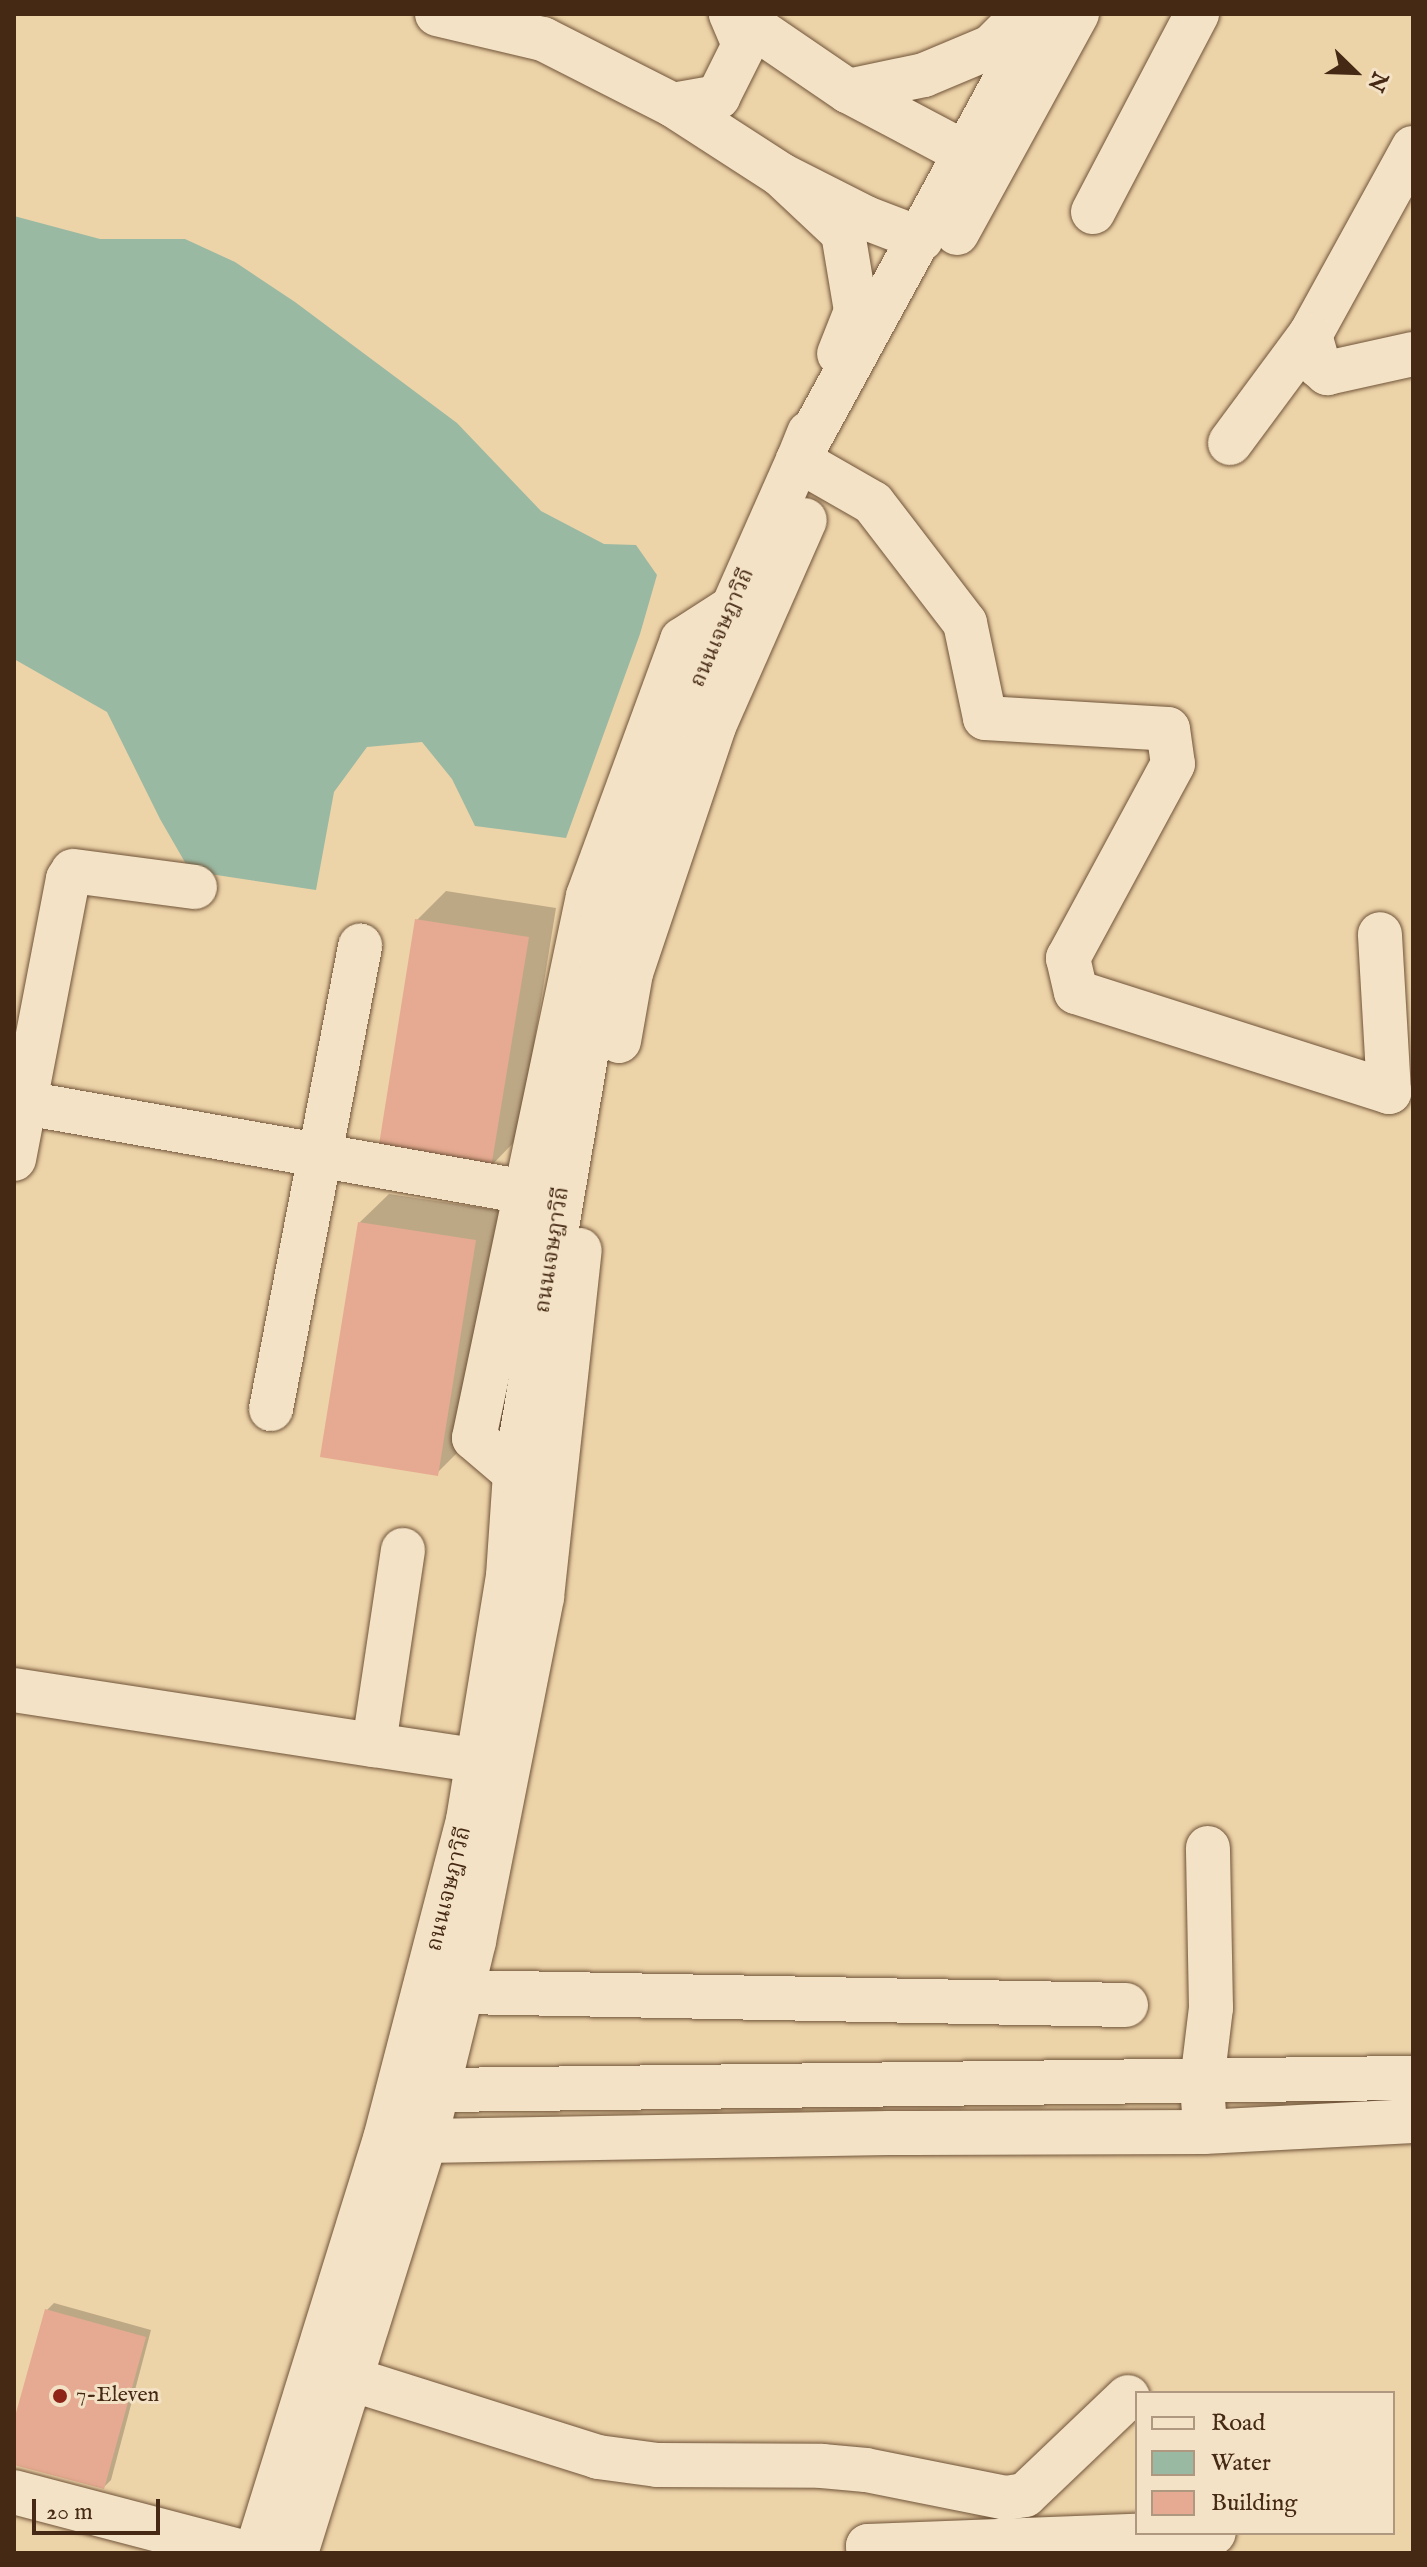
<!DOCTYPE html>
<html>
<head>
<meta charset="utf-8">
<style>
  body { margin:0 }
  #map { position:relative; width:1427px; height:2567px; overflow:hidden; background:#edd3a8; font-family:"IM FELL English","Noto Serif Thai",serif }
  div>[style] { position:absolute }
  .water>* { inset:0; background:#9ab9a3 }
  .shadow>* { inset:0; background:#0003 }
  .building>* { inset:0; background:#e5aa91 }
  .roads { filter:drop-shadow(0 0 2px #705439) drop-shadow(0 0 2px #705439) }
  .minor>* { height:44px; margin:-22px; padding:0 22px; transform-origin:22px; border-radius:22px; background:#f3e2c6 }
  .dots>* { width:22px; height:22px; translate:-50% -50%; box-sizing:border-box; border:4px solid #f3e2c6; border-radius:50% }
  span { translate:-50% -50%; white-space:nowrap; text-align:center; line-height:1.15; -webkit-text-stroke:6px #f3e2c6; paint-order:stroke }
  .street-label { font-size:22px; color:#462914 }
  .poi-label { font-size:22px; color:#462914 }
  .left { translate:0 -50%; text-align:left }
  .frame { position:absolute; inset:0; border:16px solid #462914; pointer-events:none }
  .legend { position:absolute; left:1135px; top:2391px; width:260px; height:144px; box-sizing:border-box; background:#f3e2c6; border:2px solid #ae987f; margin:0; padding:10px 14px; list-style:none; font-size:24px; color:#462914 }
  .legend li { display:flex; align-items:center; gap:16px; height:40px }
  .legend b { width:40px; border:2px solid #ae987f }
  .north { position:absolute; left:1315px; top:32px; width:80px; height:80px; -webkit-text-stroke:6px #f3e2c6; paint-order:stroke; rotate:113deg; font-size:22px; font-weight:700; line-height:32px; text-align:center; color:#462914 }
  .north::after { content:''; display:block; margin:auto; width:28px; height:36px; background:#462914; clip-path:polygon(50% 0,100% 100%,50% 72%,0 100%) }
  .scale { position:absolute; left:32px; top:2499px; width:128px; height:36px; box-sizing:border-box; border:4px solid #462914; border-top:0; padding-left:10px; font-size:24px; line-height:28px; white-space:nowrap; color:#462914; -webkit-text-stroke:6px #f3e2c6; paint-order:stroke }
</style>
</head>
<body>
<div id="map">
  <div class="water">
    <div style="clip-path:polygon(14px 216px,100px 239px,185px 239px,235px 262px,295px 302px,457px 423px,541px 511px,604px 544px,636px 545px,657px 575px,640px 634px,566px 838px,475px 826px,452px 779px,422px 742px,367px 747px,334px 792px,316px 890px,190px 871px,160px 819px,107px 712px,14px 659px)"></div>
  </div>
  <div class="shadow">
    <div style="clip-path:polygon(446px 891px,556px 908px,519px 1137px,491px 1166px,417px 920px)"></div>
    <div style="clip-path:polygon(389px 1194px,504px 1211px,466px 1444px,437px 1473px,360px 1222px)"></div>
    <div style="clip-path:polygon(54px 2303px,151px 2330px,111px 2480px,104px 2487px,14px 2463px,14px 2427px,47px 2310px)"></div>
  </div>
  <div class="building">
    <div style="clip-path:polygon(415px 919px,529px 937px,491px 1168px,378px 1151px)"></div>
    <div style="clip-path:polygon(358px 1222px,476px 1240px,438px 1476px,320px 1457px)"></div>
    <div style="clip-path:polygon(45px 2309px,146px 2337px,104px 2489px,14px 2465px,14px 2420px)"></div>
  </div>
  <div class="roads">
    <div class="minor">
      <div style="left:437px;top:14px;width:109px;rotate:13.3deg"></div>
      <div style="left:543px;top:39px;width:146px;rotate:26.9deg"></div>
      <div style="left:673px;top:105px;width:129px;rotate:32.9deg"></div>
      <div style="left:781px;top:175px;width:95px;rotate:26.8deg"></div>
      <div style="left:866px;top:218px;width:59px;rotate:20.9deg"></div>
      <div style="left:735px;top:14px;width:137px;rotate:34.3deg"></div>
      <div style="left:848px;top:91px;width:132px;rotate:27.9deg"></div>
      <div style="left:848px;top:91px;width:78px;rotate:-11.9deg"></div>
      <div style="left:924px;top:75px;width:73px;rotate:-22.7deg"></div>
      <div style="left:991px;top:47px;width:47px;rotate:-45deg"></div>
      <div style="left:673px;top:105px;width:46px;rotate:-10.1deg"></div>
      <div style="left:718px;top:97px;width:58px;rotate:-63.4deg"></div>
      <div style="left:744px;top:45px;width:34px;rotate:-113deg"></div>
      <div style="left:1413px;top:148px;width:213px;rotate:118.8deg"></div>
      <div style="left:1310px;top:335px;width:32px;rotate:74deg"></div>
      <div style="left:1319px;top:366px;width:11px;rotate:41deg"></div>
      <div style="left:1327px;top:373px;width:88px;rotate:-12.5deg"></div>
      <div style="left:781px;top:175px;width:85px;rotate:43.1deg"></div>
      <div style="left:843px;top:233px;width:79px;rotate:80.5deg"></div>
      <div style="left:856px;top:311px;width:46px;rotate:111.6deg"></div>
      <div style="left:1093px;top:212px;width:224px;rotate:-62.3deg"></div>
      <div style="left:957px;top:233px;width:250px;rotate:-61.3deg"></div>
      <div style="left:809px;top:433px;width:29px;rotate:112deg"></div>
      <div style="left:798px;top:460px;width:86px;rotate:29.8deg"></div>
      <div style="left:873px;top:503px;width:151px;rotate:52.5deg"></div>
      <div style="left:965px;top:623px;width:97px;rotate:78.1deg"></div>
      <div style="left:985px;top:718px;width:183px;rotate:3.4deg"></div>
      <div style="left:1168px;top:729px;width:35px;rotate:82deg"></div>
      <div style="left:1173px;top:764px;width:221px;rotate:118.4deg"></div>
      <div style="left:1068px;top:958px;width:35px;rotate:77deg"></div>
      <div style="left:1076px;top:992px;width:329px;rotate:17.7deg"></div>
      <div style="left:1389px;top:1092px;width:158px;rotate:-93.3deg"></div>
      <div style="left:1230px;top:443px;width:134px;rotate:-53.5deg"></div>
      <div style="left:619px;top:1041px;width:69px;rotate:-80deg"></div>
      <div style="left:631px;top:973px;width:261px;rotate:-71.4deg"></div>
      <div style="left:714px;top:726px;width:225px;rotate:-66.2deg"></div>
      <div style="left:25px;top:1103px;width:537px;rotate:10.08deg"></div>
      <div style="left:14px;top:1159px;width:285px;rotate:-79.1deg"></div>
      <div style="left:68px;top:879px;width:9px;rotate:-58deg"></div>
      <div style="left:73px;top:871px;width:123px;rotate:7.5deg"></div>
      <div style="left:271px;top:1409px;width:472px;rotate:-79.1deg"></div>
      <div style="left:541px;top:1473px;width:26px;rotate:180deg"></div>
      <div style="left:515px;top:1473px;width:54px;rotate:-139.5deg"></div>
      <div style="left:474px;top:1438px;width:554px;rotate:-78.12deg"></div>
      <div style="left:588px;top:896px;width:273px;rotate:-69.8deg"></div>
      <div style="left:682px;top:640px;width:61px;rotate:-32.9deg"></div>
      <div style="left:733px;top:607px;width:4px;rotate:14deg"></div>
      <div style="left:403px;top:1550px;width:197px;rotate:98.5deg"></div>
      <div style="left:374px;top:1745px;width:135px;rotate:8.5deg"></div>
      <div style="left:14px;top:1690px;width:364px;rotate:8.7deg"></div>
      <div style="left:462px;top:1992px;width:664px;rotate:1.12deg"></div>
      <div style="left:439px;top:2090px;width:974px;rotate:-0.71deg"></div>
      <div style="left:1204px;top:2113px;width:31px;rotate:-94deg"></div>
      <div style="left:1202px;top:2082px;width:75px;rotate:-83.1deg"></div>
      <div style="left:1211px;top:2008px;width:160px;rotate:-91.1deg"></div>
      <div style="left:425px;top:2141px;width:464px;rotate:-1deg"></div>
      <div style="left:889px;top:2133px;width:315px;rotate:-0.2deg"></div>
      <div style="left:1204px;top:2132px;width:209px;rotate:-3deg"></div>
      <div style="left:351px;top:2379px;width:259px;rotate:17.5deg"></div>
      <div style="left:598px;top:2457px;width:60px;rotate:7.7deg"></div>
      <div style="left:657px;top:2465px;width:165px;rotate:0.3deg"></div>
      <div style="left:822px;top:2466px;width:44px;rotate:5.2deg"></div>
      <div style="left:866px;top:2470px;width:143px;rotate:11.3deg"></div>
      <div style="left:1006px;top:2498px;width:19px;rotate:-9deg"></div>
      <div style="left:1025px;top:2495px;width:142px;rotate:-43.6deg"></div>
      <div style="left:14px;top:2492px;width:240px;rotate:14.7deg"></div>
      <div style="left:256px;top:2553px;width:434px;rotate:-72.7deg"></div>
      <div style="left:385px;top:2139px;width:330px;rotate:-75.4deg"></div>
      <div style="left:468px;top:1820px;width:247px;rotate:-80.7deg"></div>
      <div style="left:508px;top:1576px;width:103px;rotate:-86.1deg"></div>
      <div style="left:515px;top:1473px;width:517px;rotate:-80.32deg"></div>
      <div style="left:602px;top:963px;width:262px;rotate:-71.5deg"></div>
      <div style="left:685px;top:715px;width:279px;rotate:-66.1deg"></div>
      <div style="left:798px;top:460px;width:508px;rotate:-61.42deg"></div>
      <div style="left:296px;top:2553px;width:432px;rotate:-72.6deg"></div>
      <div style="left:425px;top:2141px;width:206px;rotate:-76.2deg"></div>
      <div style="left:474px;top:1941px;width:351px;rotate:-78.8deg"></div>
      <div style="left:542px;top:1597px;width:349px;rotate:-83.8deg"></div>
      <div style="left:869px;top:2553px;width:7px;rotate:-98deg"></div>
      <div style="left:868px;top:2546px;width:346px;rotate:-2.2deg"></div>
    </div>
  </div>
  <div class="dots">
    <div style="left:60px;top:2396px;background:#8f2418"></div>
  </div>
  <div class="street-label">
    <span style="left:723px;top:628px;rotate:-66deg">ถนนเจษฎาวิถี</span>
    <span style="left:553px;top:1250px;rotate:-81deg">ถนนเจษฎาวิถี</span>
    <span style="left:450px;top:1889px;rotate:-76deg">ถนนเจษฎาวิถี</span>
  </div>
  <div class="poi-label">
    <span class="left" style="left:76px;top:2396px">7-Eleven</span>
  </div>
  <div class="frame"></div>
  <ul class="legend">
  <li><b style="height:10px;background:#f3e2c6"></b>Road</li>
  <li><b style="height:22px;background:#9ab9a3"></b>Water</li>
  <li><b style="height:22px;background:#e5aa91"></b>Building</li>
  </ul>
  <div class="north">N</div>
  <div class="scale">20 m</div>
</div>
</body>
</html>
